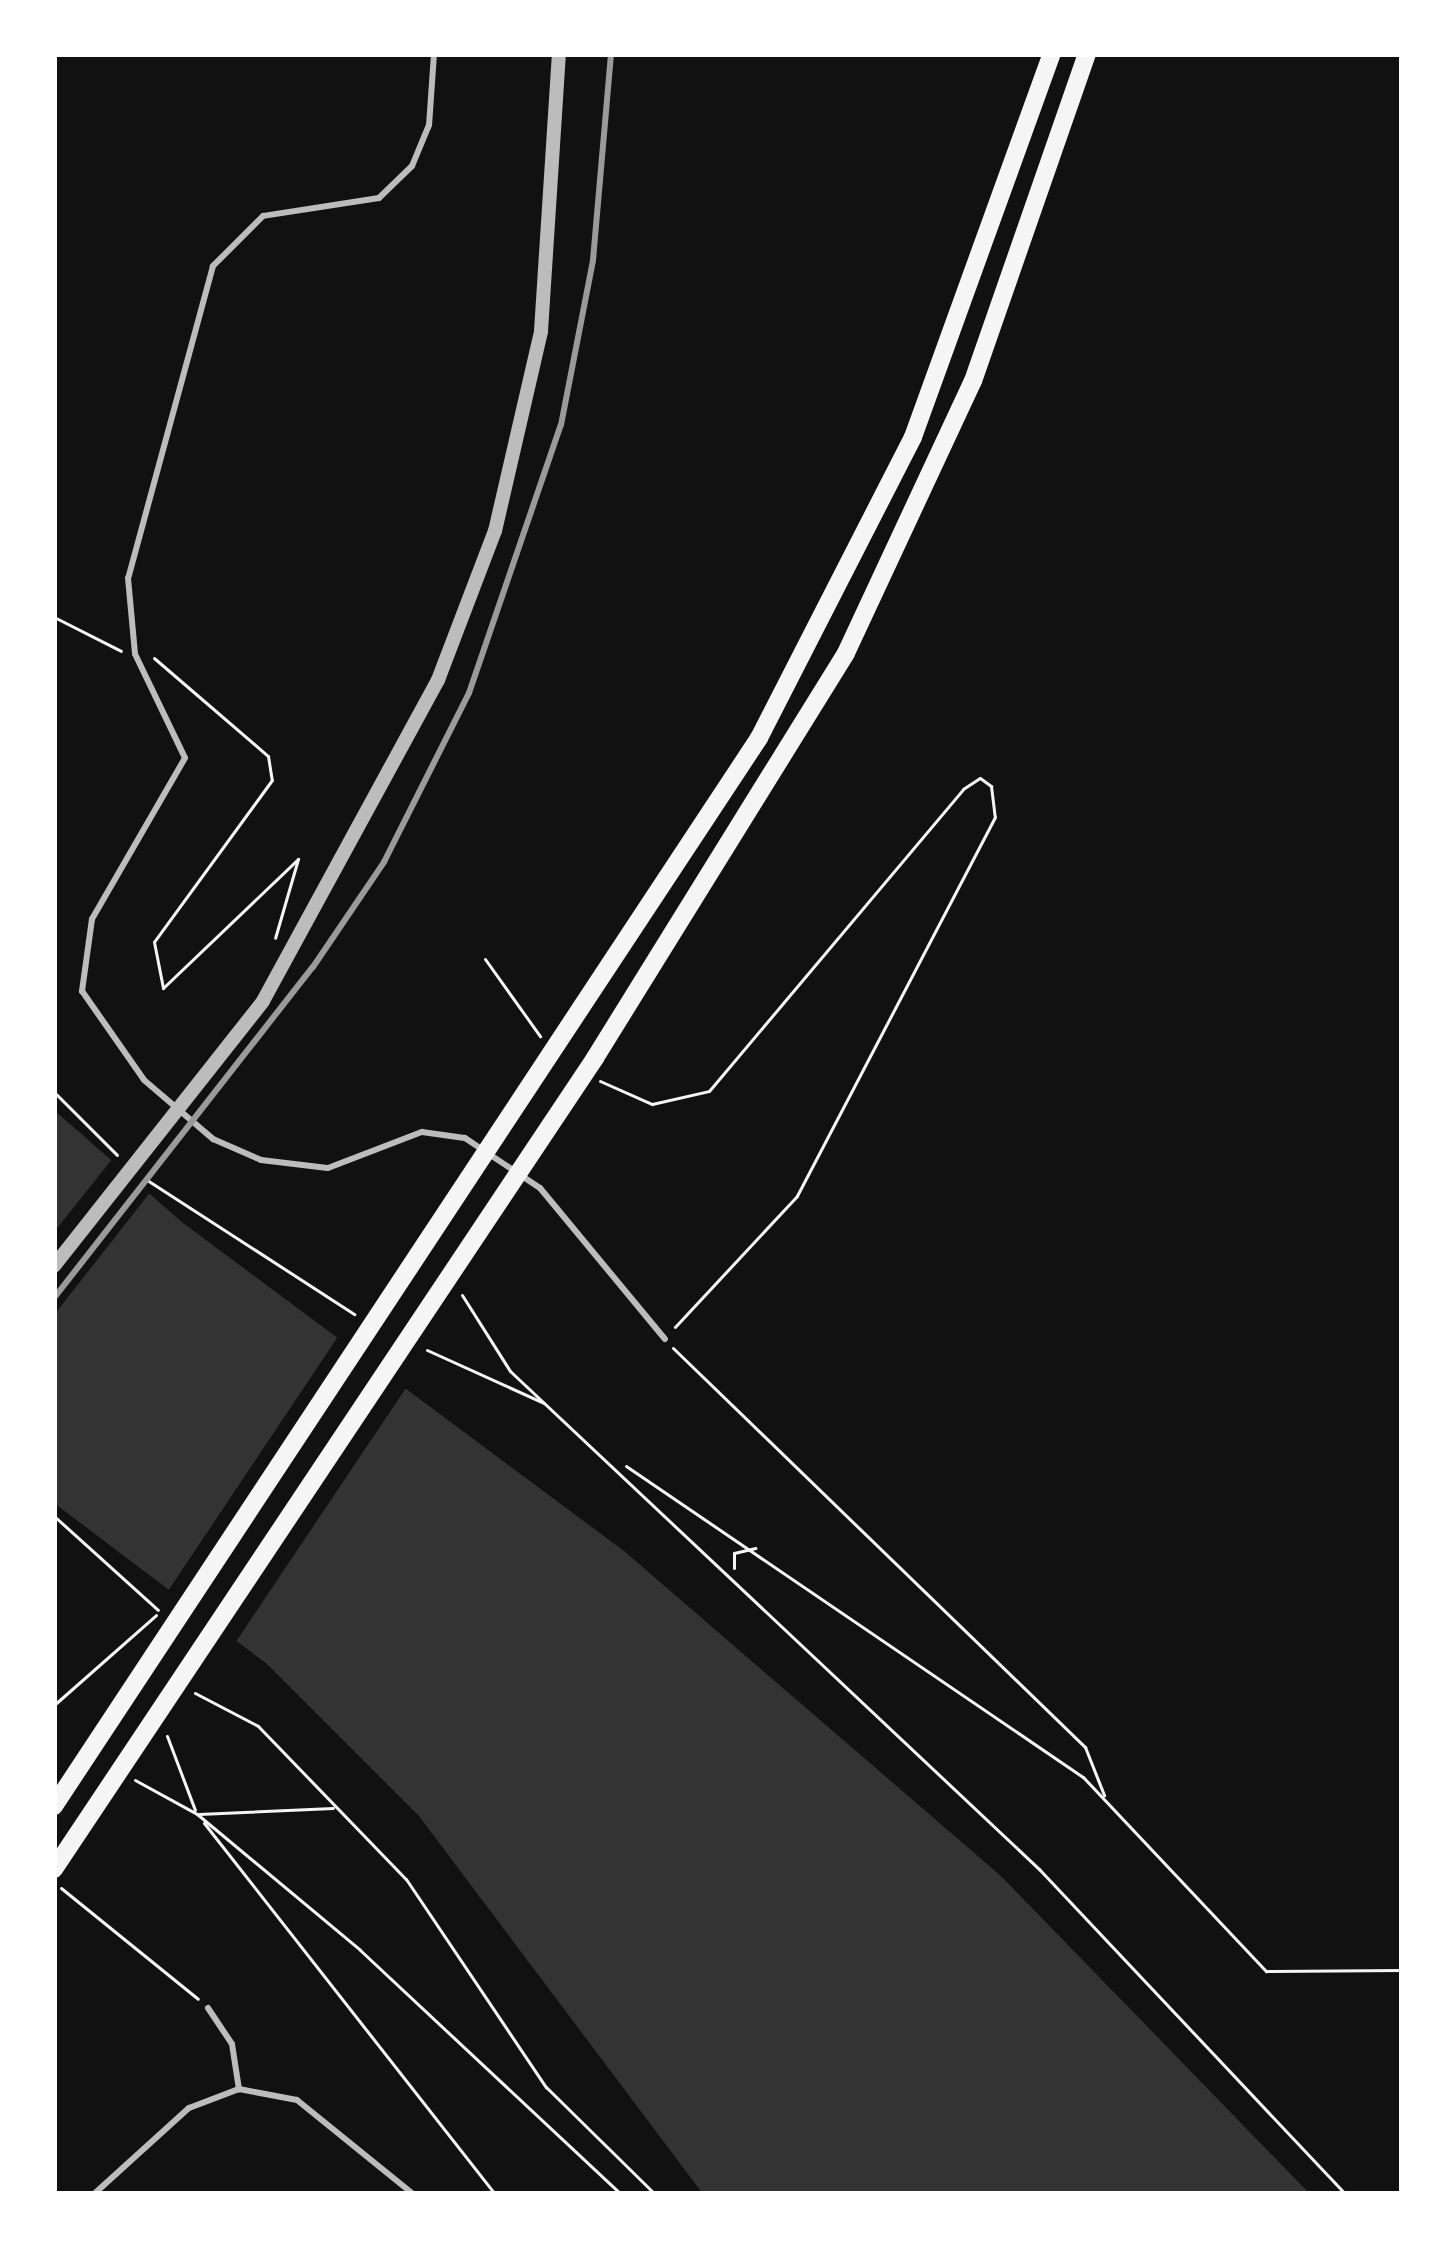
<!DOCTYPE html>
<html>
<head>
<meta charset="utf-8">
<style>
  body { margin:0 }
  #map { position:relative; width:1456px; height:2248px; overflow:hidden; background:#111; font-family:Karla,sans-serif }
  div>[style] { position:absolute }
  .water>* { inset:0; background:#333 }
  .pier>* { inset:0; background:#111 }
  .path>* { height:3px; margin:-1.5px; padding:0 1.5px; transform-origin:1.5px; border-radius:1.5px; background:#f5f5f5 }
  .service>* { height:6px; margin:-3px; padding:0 3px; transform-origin:3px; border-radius:3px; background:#bcbcbc }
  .tertiary>* { height:14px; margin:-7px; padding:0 7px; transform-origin:7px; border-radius:7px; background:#bcbcbc }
  .trunk>* { height:18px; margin:-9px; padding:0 9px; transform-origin:9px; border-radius:9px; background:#f5f5f5 }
  .rail>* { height:6px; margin:-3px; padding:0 3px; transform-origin:3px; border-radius:3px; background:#9a9a9a }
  span { translate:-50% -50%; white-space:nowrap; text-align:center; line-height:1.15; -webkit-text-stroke:9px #fff; paint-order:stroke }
  .frame { position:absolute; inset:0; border:57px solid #fff; pointer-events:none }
</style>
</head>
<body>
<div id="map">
  <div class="water">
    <div style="clip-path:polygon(54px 1110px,183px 1223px,624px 1551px,1001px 1876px,1310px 2194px,703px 2194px,419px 1816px,267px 1664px,54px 1503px)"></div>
  </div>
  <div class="pier">
    <div style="clip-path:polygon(113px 1158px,152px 1190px,54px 1315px,54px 1232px)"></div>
    <div style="clip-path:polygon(341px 1332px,408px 1385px,233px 1646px,166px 1594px)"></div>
  </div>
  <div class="path">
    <div style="left:54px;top:617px;width:75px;rotate:26.9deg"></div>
    <div style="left:154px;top:658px;width:150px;rotate:40.7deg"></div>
    <div style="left:268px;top:756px;width:24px;rotate:81deg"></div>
    <div style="left:272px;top:780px;width:200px;rotate:126.1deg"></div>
    <div style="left:154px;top:942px;width:47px;rotate:78.9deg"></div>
    <div style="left:163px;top:988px;width:187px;rotate:-43.7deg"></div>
    <div style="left:298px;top:859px;width:82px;rotate:106.2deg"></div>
    <div style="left:485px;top:959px;width:95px;rotate:54.5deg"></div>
    <div style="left:600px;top:1081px;width:57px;rotate:23.9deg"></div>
    <div style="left:652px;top:1104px;width:58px;rotate:-12.8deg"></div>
    <div style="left:709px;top:1091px;width:395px;rotate:-49.9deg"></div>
    <div style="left:963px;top:789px;width:20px;rotate:-33deg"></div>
    <div style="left:980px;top:778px;width:14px;rotate:36deg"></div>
    <div style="left:991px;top:786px;width:31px;rotate:83deg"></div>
    <div style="left:995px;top:817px;width:428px;rotate:117.6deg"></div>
    <div style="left:797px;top:1196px;width:179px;rotate:133deg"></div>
    <div style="left:54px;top:1092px;width:89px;rotate:45deg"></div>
    <div style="left:147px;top:1180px;width:247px;rotate:32.9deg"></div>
    <div style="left:462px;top:1295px;width:90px;rotate:57.7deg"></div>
    <div style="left:510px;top:1371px;width:727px;rotate:43.27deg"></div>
    <div style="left:1039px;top:1869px;width:446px;rotate:46.7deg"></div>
    <div style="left:673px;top:1348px;width:574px;rotate:44.08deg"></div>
    <div style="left:1085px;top:1747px;width:52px;rotate:68.4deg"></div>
    <div style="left:427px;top:1350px;width:128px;rotate:24.4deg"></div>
    <div style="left:626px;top:1466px;width:553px;rotate:34.24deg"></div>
    <div style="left:1083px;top:1777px;width:267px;rotate:46.7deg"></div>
    <div style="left:1266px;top:1971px;width:136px;rotate:-0.4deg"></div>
    <div style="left:54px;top:1516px;width:140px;rotate:42.1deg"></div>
    <div style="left:734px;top:1568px;width:15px;rotate:-90deg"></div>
    <div style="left:734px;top:1553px;width:22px;rotate:-13deg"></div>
    <div style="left:195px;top:1693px;width:71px;rotate:27.6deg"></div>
    <div style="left:258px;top:1726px;width:213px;rotate:46deg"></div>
    <div style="left:406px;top:1879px;width:251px;rotate:56.1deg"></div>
    <div style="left:546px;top:2087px;width:153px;rotate:44.5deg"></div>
    <div style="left:54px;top:1705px;width:136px;rotate:-41.4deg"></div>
    <div style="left:167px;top:1736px;width:79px;rotate:69.3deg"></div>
    <div style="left:135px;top:1780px;width:71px;rotate:28.7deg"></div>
    <div style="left:197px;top:1814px;width:212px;rotate:39.8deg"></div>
    <div style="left:360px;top:1950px;width:357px;rotate:43.1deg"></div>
    <div style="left:199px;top:1814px;width:134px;rotate:-2.6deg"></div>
    <div style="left:204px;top:1823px;width:472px;rotate:51.9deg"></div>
    <div style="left:61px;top:1888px;width:176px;rotate:39deg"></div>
  </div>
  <div class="service">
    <div style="left:434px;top:54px;width:71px;rotate:94deg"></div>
    <div style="left:429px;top:125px;width:44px;rotate:112.5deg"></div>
    <div style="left:412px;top:166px;width:46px;rotate:135.9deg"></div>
    <div style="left:379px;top:198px;width:117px;rotate:171.2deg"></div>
    <div style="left:263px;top:216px;width:71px;rotate:135deg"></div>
    <div style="left:213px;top:266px;width:323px;rotate:105.2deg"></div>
    <div style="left:128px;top:578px;width:76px;rotate:84.7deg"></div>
    <div style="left:135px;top:654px;width:115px;rotate:64.3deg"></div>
    <div style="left:185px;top:758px;width:186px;rotate:120deg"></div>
    <div style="left:92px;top:919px;width:73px;rotate:97.9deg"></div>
    <div style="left:82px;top:991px;width:108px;rotate:55.1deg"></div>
    <div style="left:144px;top:1080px;width:91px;rotate:40.5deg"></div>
    <div style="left:213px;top:1139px;width:52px;rotate:23.6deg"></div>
    <div style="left:261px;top:1160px;width:67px;rotate:6.8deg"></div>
    <div style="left:328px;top:1168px;width:101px;rotate:-21deg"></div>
    <div style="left:422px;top:1132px;width:43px;rotate:7.9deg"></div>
    <div style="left:465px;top:1138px;width:90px;rotate:33.7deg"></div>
    <div style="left:540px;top:1188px;width:196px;rotate:50.4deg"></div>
    <div style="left:208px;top:2008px;width:43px;rotate:56.3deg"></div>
    <div style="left:232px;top:2044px;width:46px;rotate:81.2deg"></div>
    <div style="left:94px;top:2194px;width:128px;rotate:-42.2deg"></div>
    <div style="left:189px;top:2108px;width:53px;rotate:-20.8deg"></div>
    <div style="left:239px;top:2089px;width:59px;rotate:10.7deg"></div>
    <div style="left:297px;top:2100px;width:149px;rotate:39deg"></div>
  </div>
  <div class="tertiary">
    <div style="left:54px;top:1266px;width:337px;rotate:-51.7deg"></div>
    <div style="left:263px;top:1001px;width:366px;rotate:-61.4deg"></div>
    <div style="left:438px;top:680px;width:160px;rotate:-69.1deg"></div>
    <div style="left:495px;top:531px;width:205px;rotate:-77deg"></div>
    <div style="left:541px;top:331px;width:278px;rotate:-86.3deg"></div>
  </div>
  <div class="trunk">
    <div style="left:54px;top:1806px;width:1280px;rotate:-56.57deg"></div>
    <div style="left:759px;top:738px;width:338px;rotate:-62.9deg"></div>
    <div style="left:913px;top:437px;width:407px;rotate:-70.1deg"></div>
    <div style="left:54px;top:1869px;width:975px;rotate:-56.29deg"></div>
    <div style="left:595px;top:1058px;width:476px;rotate:-58.2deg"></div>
    <div style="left:846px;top:653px;width:300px;rotate:-65deg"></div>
    <div style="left:973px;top:381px;width:346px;rotate:-70.8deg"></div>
  </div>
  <div class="rail">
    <div style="left:54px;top:1298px;width:420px;rotate:-52deg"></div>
    <div style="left:313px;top:967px;width:127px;rotate:-55.9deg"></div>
    <div style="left:384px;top:862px;width:189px;rotate:-63.3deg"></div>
    <div style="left:469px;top:693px;width:283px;rotate:-71.1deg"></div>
    <div style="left:561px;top:425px;width:168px;rotate:-79deg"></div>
    <div style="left:593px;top:260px;width:207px;rotate:-85deg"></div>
  </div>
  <div class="frame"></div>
</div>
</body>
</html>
